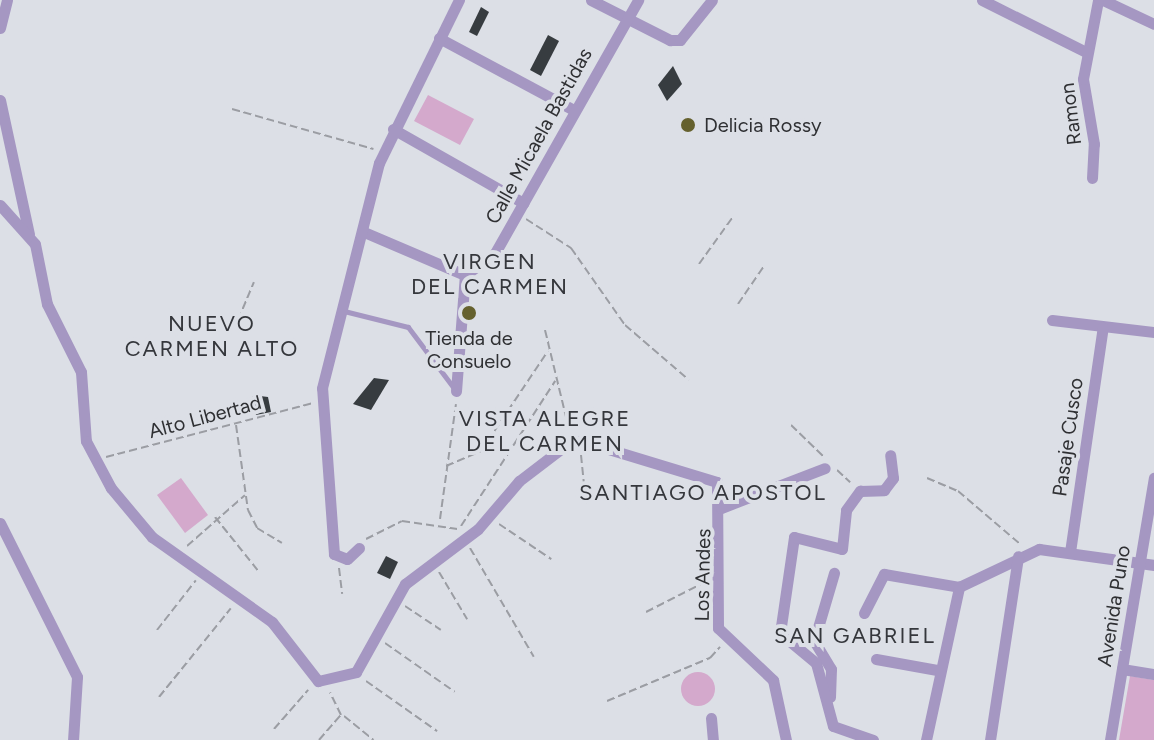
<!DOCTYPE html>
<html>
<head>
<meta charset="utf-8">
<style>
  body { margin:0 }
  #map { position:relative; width:1154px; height:740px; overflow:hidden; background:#dcdfe6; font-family:Figtree,sans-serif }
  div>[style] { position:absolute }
  .green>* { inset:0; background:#d4a9cc }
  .round { border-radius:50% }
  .building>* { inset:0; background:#373c40 }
  .path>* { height:2px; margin-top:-1px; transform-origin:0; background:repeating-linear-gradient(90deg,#9b9da3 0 8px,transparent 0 12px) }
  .lane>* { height:5px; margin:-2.5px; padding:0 2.5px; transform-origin:2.5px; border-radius:2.5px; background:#a597c2 }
  .street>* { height:11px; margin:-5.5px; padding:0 5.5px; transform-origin:5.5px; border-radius:5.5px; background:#a597c2 }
  .dots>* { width:22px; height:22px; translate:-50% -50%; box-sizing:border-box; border:4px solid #dcdfe6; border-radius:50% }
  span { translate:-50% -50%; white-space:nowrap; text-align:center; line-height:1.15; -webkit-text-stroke:8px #dcdfe6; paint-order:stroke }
  .street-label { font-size:20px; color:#2f3033 }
  .poi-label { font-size:20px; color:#2f3033 }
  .left { translate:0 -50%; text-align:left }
  .neighbourhood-label { font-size:22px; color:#35373c; letter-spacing:2px }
</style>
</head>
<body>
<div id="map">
  <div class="green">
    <div style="clip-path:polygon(428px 95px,474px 119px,460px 145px,414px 121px)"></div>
    <div style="clip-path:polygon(181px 478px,208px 515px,185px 533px,157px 495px)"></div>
    <div class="round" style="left:681px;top:672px;width:34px;height:34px"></div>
    <div style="clip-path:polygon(1130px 676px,1154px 680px,1154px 740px,1119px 740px)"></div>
  </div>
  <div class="building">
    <div style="clip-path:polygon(481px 7px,489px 12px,477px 36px,469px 32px)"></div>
    <div style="clip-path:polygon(548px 35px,559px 41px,541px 76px,530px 70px)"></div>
    <div style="clip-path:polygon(673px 66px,682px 84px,667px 101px,658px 85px)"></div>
    <div style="clip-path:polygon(374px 378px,389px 380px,371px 410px,353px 404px)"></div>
    <div style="clip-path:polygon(252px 395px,268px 397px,271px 412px,256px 415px)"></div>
    <div style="clip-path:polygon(386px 556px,398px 562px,390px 579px,377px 573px)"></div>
  </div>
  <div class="path">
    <div style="left:232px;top:109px;width:147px;rotate:15.8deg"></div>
    <div style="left:526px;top:219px;width:54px;rotate:32.8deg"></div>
    <div style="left:571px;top:248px;width:94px;rotate:55deg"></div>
    <div style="left:625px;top:325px;width:84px;rotate:40.7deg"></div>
    <div style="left:699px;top:264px;width:57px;rotate:-54.3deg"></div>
    <div style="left:738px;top:304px;width:46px;rotate:-55.6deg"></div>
    <div style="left:186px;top:325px;width:52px;rotate:-5.5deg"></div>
    <div style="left:238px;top:320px;width:41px;rotate:-67.2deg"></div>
    <div style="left:545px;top:330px;width:102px;rotate:76.4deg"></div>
    <div style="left:236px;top:425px;width:86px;rotate:82deg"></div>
    <div style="left:248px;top:510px;width:20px;rotate:63deg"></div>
    <div style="left:257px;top:528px;width:29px;rotate:31deg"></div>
    <div style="left:791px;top:425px;width:46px;rotate:44.1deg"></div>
    <div style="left:581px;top:455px;width:49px;rotate:84.2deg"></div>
    <div style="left:106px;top:457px;width:214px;rotate:-14.6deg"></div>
    <div style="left:446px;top:466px;width:38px;rotate:-23deg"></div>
    <div style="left:481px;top:451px;width:120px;rotate:-56.2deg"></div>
    <div style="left:837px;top:470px;width:18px;rotate:43deg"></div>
    <div style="left:927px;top:478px;width:34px;rotate:23deg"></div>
    <div style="left:958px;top:491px;width:82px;rotate:40.5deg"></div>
    <div style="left:215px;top:517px;width:70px;rotate:51.3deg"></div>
    <div style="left:440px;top:519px;width:116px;rotate:-82.1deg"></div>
    <div style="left:499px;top:524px;width:63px;rotate:33.9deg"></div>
    <div style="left:461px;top:526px;width:173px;rotate:-57deg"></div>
    <div style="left:366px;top:539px;width:40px;rotate:-26.6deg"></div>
    <div style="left:402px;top:521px;width:56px;rotate:8.3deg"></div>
    <div style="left:187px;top:546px;width:77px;rotate:-41.3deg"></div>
    <div style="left:470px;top:548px;width:126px;rotate:59.6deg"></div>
    <div style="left:339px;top:568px;width:26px;rotate:83deg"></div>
    <div style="left:439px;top:572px;width:55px;rotate:59.2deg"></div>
    <div style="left:405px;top:606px;width:43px;rotate:33.7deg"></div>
    <div style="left:646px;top:612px;width:66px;rotate:-27deg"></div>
    <div style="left:157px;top:630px;width:63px;rotate:-52deg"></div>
    <div style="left:385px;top:643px;width:85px;rotate:35deg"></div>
    <div style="left:366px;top:681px;width:87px;rotate:35.2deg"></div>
    <div style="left:159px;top:697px;width:114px;rotate:-51deg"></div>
    <div style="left:607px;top:701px;width:112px;rotate:-22.7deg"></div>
    <div style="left:710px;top:658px;width:15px;rotate:-48deg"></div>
    <div style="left:344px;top:716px;width:38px;rotate:39deg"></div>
    <div style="left:274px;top:729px;width:52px;rotate:-48.9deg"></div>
    <div style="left:319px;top:740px;width:33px;rotate:-49deg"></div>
    <div style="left:341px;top:715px;width:25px;rotate:-116deg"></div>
  </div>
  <div class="lane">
    <div style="left:344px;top:311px;width:66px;rotate:14deg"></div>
    <div style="left:408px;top:327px;width:75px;rotate:53.1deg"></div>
  </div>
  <div class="street">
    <div style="left:591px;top:0;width:89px;rotate:26.9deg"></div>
    <div style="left:670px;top:40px;width:10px"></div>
    <div style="left:680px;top:40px;width:51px;rotate:-51.3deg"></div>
    <div style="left:982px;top:0;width:116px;rotate:26.6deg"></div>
    <div style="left:1103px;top:0;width:56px;rotate:25.2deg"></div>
    <div style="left:0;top:28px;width:29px;rotate:-76deg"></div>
    <div style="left:439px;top:38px;width:153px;rotate:28.1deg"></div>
    <div style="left:0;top:100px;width:137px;rotate:77.8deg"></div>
    <div style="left:393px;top:129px;width:150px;rotate:29.6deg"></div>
    <div style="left:1092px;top:178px;width:34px;rotate:-87deg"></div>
    <div style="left:1094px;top:144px;width:66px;rotate:-99.6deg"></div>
    <div style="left:1083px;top:79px;width:80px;rotate:-79.2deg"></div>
    <div style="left:0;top:205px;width:52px;rotate:48.1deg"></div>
    <div style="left:35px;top:244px;width:61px;rotate:78.7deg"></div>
    <div style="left:47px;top:304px;width:76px;rotate:63.4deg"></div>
    <div style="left:81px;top:372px;width:69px;rotate:85.9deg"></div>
    <div style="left:86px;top:441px;width:53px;rotate:62deg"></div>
    <div style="left:111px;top:488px;width:64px;rotate:50.1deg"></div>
    <div style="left:152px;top:537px;width:147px;rotate:35.3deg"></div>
    <div style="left:272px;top:622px;width:75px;rotate:52.1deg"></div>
    <div style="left:318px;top:681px;width:39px;rotate:-13deg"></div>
    <div style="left:356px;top:672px;width:101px;rotate:-60.9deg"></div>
    <div style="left:405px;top:584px;width:91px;rotate:-37deg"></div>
    <div style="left:478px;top:529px;width:63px;rotate:-49.5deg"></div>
    <div style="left:519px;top:481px;width:64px;rotate:-37.4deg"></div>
    <div style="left:570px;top:442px;width:12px;rotate:-5deg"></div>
    <div style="left:582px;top:441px;width:141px;rotate:16.9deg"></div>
    <div style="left:717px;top:482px;width:146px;rotate:89.6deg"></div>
    <div style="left:718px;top:628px;width:76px;rotate:43.4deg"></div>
    <div style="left:773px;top:680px;width:61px;rotate:77.8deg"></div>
    <div style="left:364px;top:232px;width:110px;rotate:23.1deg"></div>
    <div style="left:1052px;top:320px;width:103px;rotate:6.7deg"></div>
    <div style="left:456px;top:391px;width:116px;rotate:-85.6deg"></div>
    <div style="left:465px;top:275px;width:37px;rotate:-36deg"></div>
    <div style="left:495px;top:253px;width:291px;rotate:-60.5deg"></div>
    <div style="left:721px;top:508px;width:111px;rotate:-21deg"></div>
    <div style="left:0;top:523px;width:172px;rotate:63.4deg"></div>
    <div style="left:77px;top:677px;width:63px;rotate:93.6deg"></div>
    <div style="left:359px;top:548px;width:16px;rotate:137deg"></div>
    <div style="left:347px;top:559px;width:14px;rotate:-159deg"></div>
    <div style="left:334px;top:554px;width:166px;rotate:-94.1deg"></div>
    <div style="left:322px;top:388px;width:232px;rotate:-75.8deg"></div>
    <div style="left:379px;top:163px;width:182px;rotate:-63.9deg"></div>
    <div style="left:1070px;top:552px;width:227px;rotate:-81.7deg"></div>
    <div style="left:959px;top:587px;width:89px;rotate:-25.4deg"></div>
    <div style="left:1039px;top:549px;width:116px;rotate:7.9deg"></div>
    <div style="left:864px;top:613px;width:44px;rotate:-62.9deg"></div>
    <div style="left:884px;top:574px;width:76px;rotate:9.8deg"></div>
    <div style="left:876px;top:659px;width:62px;rotate:10.2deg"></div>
    <div style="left:1122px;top:669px;width:32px;rotate:9deg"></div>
    <div style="left:830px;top:697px;width:28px;rotate:-88deg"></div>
    <div style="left:831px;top:669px;width:33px;rotate:-121deg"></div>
    <div style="left:814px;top:641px;width:71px;rotate:-73.6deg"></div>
    <div style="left:711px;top:718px;width:22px;rotate:85deg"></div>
    <div style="left:873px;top:740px;width:42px;rotate:-160.7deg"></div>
    <div style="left:833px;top:726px;width:65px;rotate:-105.1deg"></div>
    <div style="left:816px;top:663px;width:47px;rotate:-140.2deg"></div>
    <div style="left:780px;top:633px;width:97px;rotate:-81.7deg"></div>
    <div style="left:794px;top:537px;width:49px;rotate:14deg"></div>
    <div style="left:842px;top:549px;width:39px;rotate:-84deg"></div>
    <div style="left:846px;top:510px;width:24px;rotate:-54deg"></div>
    <div style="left:860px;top:491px;width:24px;rotate:-2deg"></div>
    <div style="left:884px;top:490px;width:15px;rotate:-53deg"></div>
    <div style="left:893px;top:478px;width:23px;rotate:-97deg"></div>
    <div style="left:926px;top:740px;width:157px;rotate:-77.8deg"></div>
    <div style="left:990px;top:740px;width:186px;rotate:-81.3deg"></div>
    <div style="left:1110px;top:740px;width:266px;rotate:-80.5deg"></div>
  </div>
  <div class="dots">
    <div style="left:688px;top:125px;background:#65612e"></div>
    <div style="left:469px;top:313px;background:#65612e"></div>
  </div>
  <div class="street-label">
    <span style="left:1071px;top:114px;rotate:-97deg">Ramon</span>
    <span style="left:539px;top:136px;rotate:-61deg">Calle Micaela Bastidas</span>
    <span style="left:205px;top:417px;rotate:-15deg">Alto Libertad</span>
    <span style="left:1068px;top:437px;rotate:-82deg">Pasaje Cusco</span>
    <span style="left:703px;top:575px;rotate:-89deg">Los Andes</span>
    <span style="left:1114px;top:606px;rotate:-81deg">Avenida Puno</span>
  </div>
  <div class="poi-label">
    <span class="left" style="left:704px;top:125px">Delicia Rossy</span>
    <span style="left:469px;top:350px">Tienda de<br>Consuelo</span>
  </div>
  <div class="neighbourhood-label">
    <span style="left:490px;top:274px">VIRGEN<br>DEL CARMEN</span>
    <span style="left:212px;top:336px">NUEVO<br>CARMEN ALTO</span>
    <span style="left:545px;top:431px">VISTA ALEGRE<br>DEL CARMEN</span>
    <span style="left:703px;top:493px">SANTIAGO APOSTOL</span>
    <span style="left:855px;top:636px">SAN GABRIEL</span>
  </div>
</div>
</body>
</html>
